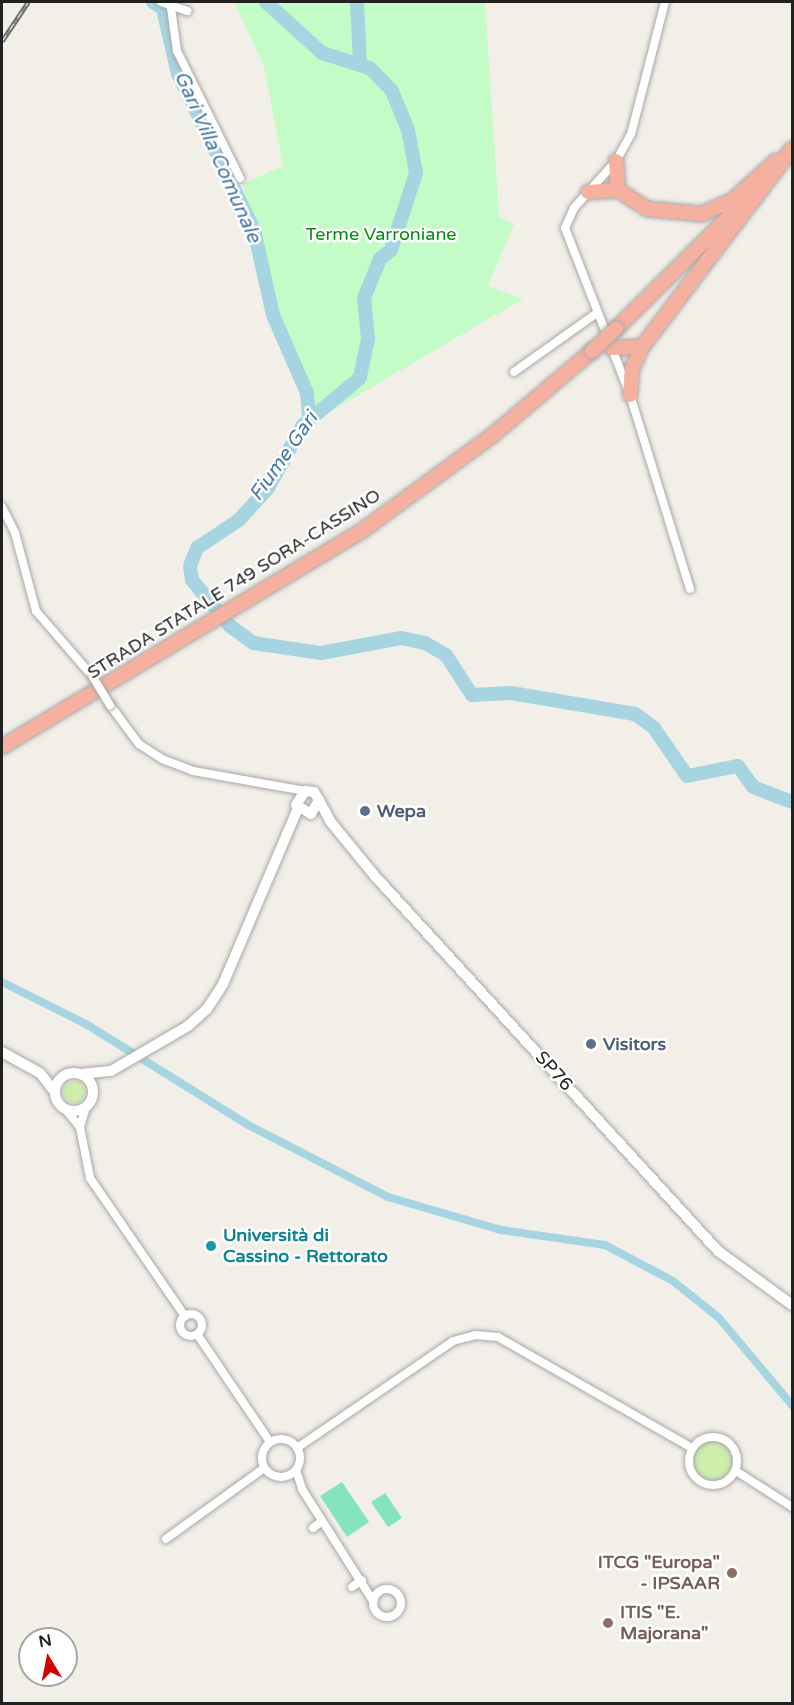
<!DOCTYPE html>
<html>
<head>
<meta charset="utf-8">
<style>
  body { margin:0 }
  #map { position:relative; width:794px; height:1705px; overflow:hidden; background:#f2eee8; font-family:"Varela Round",sans-serif }
  div>[style] { position:absolute }
  .grass>* { inset:0; background:#ceeeac }
  .round { border-radius:50% }
  .park>* { inset:0; background:#c4fcc8 }
  .pitch>* { inset:0; background:#83e4bd }
  .canal>* { height:8px; margin:-4px; padding:0 4px; transform-origin:4px; border-radius:4px; background:#a6d5e1 }
  .river>* { height:14px; margin:-7px; padding:0 7px; transform-origin:7px; border-radius:7px; background:#a6d5e1 }
  .roads { filter:drop-shadow(0 0 2px #a8a8a8) drop-shadow(0 0 2px #a8a8a8) }
  .minor>* { height:8px; margin:-4px; padding:0 4px; transform-origin:4px; border-radius:4px; background:#fff }
  .minor>.ring { margin:-4px; padding:0; box-sizing:content-box; background:none; border:8px solid #fff; border-radius:50% }
  .tertiary>* { height:10px; margin:-5px; padding:0 5px; transform-origin:5px; border-radius:5px; background:#fff }
  .tertiary>.ring { margin:-5px; padding:0; box-sizing:content-box; background:none; border:10px solid #fff; border-radius:50% }
  .trunk>* { height:14px; margin:-7px; padding:0 7px; transform-origin:7px; border-radius:7px; background:#f6b0a0 }
  .rail>* { height:4.5px; margin-top:-2.25px; transform-origin:0; background:repeating-linear-gradient(90deg,#fff 0 7px,#6f6f6f 0 14px); box-sizing:border-box; border-block:2px solid #6f6f6f }
  .bridges { filter:drop-shadow(0 0 2px #a8a8a8) drop-shadow(0 0 2px #a8a8a8) }
  .minor-bridge>* { height:8px; margin:-4px; padding:0 4px; transform-origin:4px; border-radius:4px; background:#fff }
  .trunk-bridge>* { height:14px; margin:-7px; padding:0 7px; transform-origin:7px; border-radius:7px; background:#f6b0a0 }
  .dots>* { width:16px; height:16px; translate:-50% -50%; box-sizing:border-box; border:3px solid #fff; border-radius:50% }
  span { translate:-50% -50%; white-space:nowrap; text-align:center; line-height:1.15; -webkit-text-stroke:5px #fff; paint-order:stroke }
  .park-label { font-size:18px; color:#06890e }
  .street-label { font-size:18px; color:#212121 }
  .service-label { font-size:18px; color:#4e5e75; font-weight:700 }
  .left { translate:0 -50%; text-align:left }
  .culture-label { font-size:18px; color:#0d838f; font-weight:700 }
  .education-label { font-size:18px; color:#785e54; font-weight:700 }
  .right { translate:-100% -50%; text-align:right }
  .water-label { font-size:20px; color:#4277a7; font-style:italic }
  .frame { position:absolute; inset:0; border:3px solid #212121; pointer-events:none }
  .north { position:absolute; left:18px; top:1627px; width:60px; height:60px; box-sizing:border-box; background:#fff; border:2px solid #a6a6a6; border-radius:50%; rotate:350deg; font-size:16px; font-weight:700; line-height:24px; text-align:center; color:#212121 }
  .north::after { content:''; display:block; margin:auto; width:21px; height:27px; background:#d30004; clip-path:polygon(50% 0,100% 100%,50% 72%,0 100%) }
</style>
</head>
<body>
<div id="map">
  <div class="grass">
    <div class="round" style="left:63px;top:1081px;width:22px;height:22px"></div>
    <div class="round" style="left:693px;top:1441px;width:40px;height:40px"></div>
  </div>
  <div class="park">
    <div style="clip-path:polygon(234px 2px,485px 2px,499px 217px,514px 224px,488px 286px,523px 299px,312px 422px,301px 369px,276px 314px,243px 184px,283px 166px,264px 66px)"></div>
  </div>
  <div class="pitch">
    <div style="clip-path:polygon(342px 1482px,369px 1522px,347px 1537px,320px 1496px)"></div>
    <div style="clip-path:polygon(385px 1493px,402px 1518px,388px 1527px,371px 1502px)"></div>
  </div>
  <div class="canal">
    <div style="left:2px;top:982px;width:94px;rotate:26.6deg"></div>
    <div style="left:86px;top:1024px;width:193px;rotate:31.9deg"></div>
    <div style="left:250px;top:1126px;width:155px;rotate:27.2deg"></div>
    <div style="left:388px;top:1197px;width:118px;rotate:16.3deg"></div>
    <div style="left:501px;top:1230px;width:105px;rotate:8.2deg"></div>
    <div style="left:605px;top:1245px;width:77px;rotate:27.9deg"></div>
    <div style="left:673px;top:1281px;width:59px;rotate:38.8deg"></div>
    <div style="left:719px;top:1318px;width:114px;rotate:50deg"></div>
  </div>
  <div class="river">
    <div style="left:153px;top:2px;width:12px;rotate:35deg"></div>
    <div style="left:163px;top:9px;width:67px;rotate:77deg"></div>
    <div style="left:178px;top:74px;width:174px;rotate:64deg"></div>
    <div style="left:254px;top:230px;width:87px;rotate:77.4deg"></div>
    <div style="left:273px;top:315px;width:85px;rotate:66.4deg"></div>
    <div style="left:307px;top:393px;width:25px;rotate:85deg"></div>
    <div style="left:266px;top:2px;width:76px;rotate:42.3deg"></div>
    <div style="left:322px;top:53px;width:50px;rotate:17.4deg"></div>
    <div style="left:370px;top:68px;width:32px;rotate:46deg"></div>
    <div style="left:392px;top:91px;width:42px;rotate:67.7deg"></div>
    <div style="left:408px;top:130px;width:44px;rotate:79.5deg"></div>
    <div style="left:416px;top:173px;width:81px;rotate:108deg"></div>
    <div style="left:391px;top:250px;width:14px;rotate:141deg"></div>
    <div style="left:380px;top:259px;width:42px;rotate:112.3deg"></div>
    <div style="left:364px;top:298px;width:41px;rotate:84.4deg"></div>
    <div style="left:368px;top:339px;width:40px;rotate:102deg"></div>
    <div style="left:360px;top:378px;width:74px;rotate:140.5deg"></div>
    <div style="left:303px;top:425px;width:72px;rotate:119.1deg"></div>
    <div style="left:268px;top:488px;width:43px;rotate:132.2deg"></div>
    <div style="left:239px;top:520px;width:50px;rotate:146.3deg"></div>
    <div style="left:197px;top:548px;width:19px;rotate:111deg"></div>
    <div style="left:190px;top:566px;width:14px;rotate:82deg"></div>
    <div style="left:192px;top:580px;width:60px;rotate:50.4deg"></div>
    <div style="left:230px;top:626px;width:29px;rotate:36deg"></div>
    <div style="left:253px;top:643px;width:69px;rotate:8.4deg"></div>
    <div style="left:321px;top:653px;width:81px;rotate:-10.6deg"></div>
    <div style="left:401px;top:638px;width:25px;rotate:12deg"></div>
    <div style="left:425px;top:643px;width:24px;rotate:30deg"></div>
    <div style="left:446px;top:655px;width:48px;rotate:57deg"></div>
    <div style="left:472px;top:695px;width:39px;rotate:-3deg"></div>
    <div style="left:511px;top:693px;width:126px;rotate:9.6deg"></div>
    <div style="left:635px;top:714px;width:24px;rotate:36deg"></div>
    <div style="left:654px;top:728px;width:58px;rotate:55.5deg"></div>
    <div style="left:687px;top:776px;width:52px;rotate:-11.1deg"></div>
    <div style="left:738px;top:766px;width:26px;rotate:54deg"></div>
    <div style="left:753px;top:787px;width:42px;rotate:21deg"></div>
    <div style="left:357px;top:2px;width:63px;rotate:87.3deg"></div>
  </div>
  <div class="roads">
    <div class="minor">
      <div style="left:161px;top:2px;width:28px;rotate:19deg"></div>
      <div style="left:665px;top:2px;width:136px;rotate:104.4deg"></div>
      <div style="left:631px;top:134px;width:31px;rotate:119deg"></div>
      <div style="left:616px;top:161px;width:63px;rotate:131.8deg"></div>
      <div style="left:574px;top:208px;width:22px;rotate:114deg"></div>
      <div style="left:565px;top:228px;width:179px;rotate:68.7deg"></div>
      <div style="left:630px;top:395px;width:203px;rotate:72.8deg"></div>
      <div style="left:171px;top:8px;width:43px;rotate:82.1deg"></div>
      <div style="left:177px;top:51px;width:142px;rotate:63.6deg"></div>
      <div style="left:514px;top:372px;width:102px;rotate:-35.4deg"></div>
      <div style="left:2px;top:507px;width:29px;rotate:63deg"></div>
      <div style="left:15px;top:533px;width:81px;rotate:74.9deg"></div>
      <div style="left:36px;top:611px;width:87px;rotate:49.2deg"></div>
      <div style="left:110px;top:705px;width:49px;rotate:53.4deg"></div>
      <div style="left:139px;top:744px;width:27px;rotate:33deg"></div>
      <div style="left:162px;top:759px;width:33px;rotate:21deg"></div>
      <div style="left:193px;top:771px;width:114px;rotate:10.1deg"></div>
      <div style="left:86px;top:1107px;width:21px;rotate:107deg"></div>
      <div style="left:80px;top:1127px;width:52px;rotate:78.9deg"></div>
      <div style="left:90px;top:1178px;width:168px;rotate:55.5deg"></div>
      <div style="left:66px;top:1110px;width:22px;rotate:51deg"></div>
      <div class="ring" style="left:180px;top:1314px;width:14px;height:14px"></div>
      <div style="left:197px;top:1334px;width:130px;rotate:55.9deg"></div>
      <div class="ring" style="left:689px;top:1437px;width:40px;height:40px"></div>
      <div class="ring" style="left:262px;top:1439px;width:30px;height:30px"></div>
      <div style="left:297px;top:1448px;width:189px;rotate:-34.4deg"></div>
      <div style="left:453px;top:1341px;width:23px;rotate:-15deg"></div>
      <div style="left:475px;top:1335px;width:23px;rotate:5deg"></div>
      <div style="left:498px;top:1337px;width:224px;rotate:29.8deg"></div>
      <div style="left:296px;top:1470px;width:20px;rotate:72deg"></div>
      <div style="left:302px;top:1489px;width:133px;rotate:57.6deg"></div>
      <div style="left:736px;top:1471px;width:67px;rotate:32.7deg"></div>
      <div style="left:313px;top:1528px;width:11px;rotate:-38deg"></div>
      <div style="left:166px;top:1539px;width:121px;rotate:-35.9deg"></div>
      <div style="left:352px;top:1587px;width:12px;rotate:-35deg"></div>
      <div class="ring" style="left:373px;top:1589px;width:20px;height:20px"></div>
    </div>
    <div class="tertiary">
      <div style="left:319px;top:800px;width:16px;rotate:120deg"></div>
      <div style="left:311px;top:814px;width:17px;rotate:-149deg"></div>
      <div style="left:296px;top:805px;width:17px;rotate:-57deg"></div>
      <div style="left:305px;top:791px;width:9px;rotate:6deg"></div>
      <div style="left:314px;top:792px;width:9px;rotate:58deg"></div>
      <div style="left:319px;top:800px;width:24px;rotate:62deg"></div>
      <div style="left:330px;top:821px;width:70px;rotate:50.8deg"></div>
      <div style="left:374px;top:875px;width:510px;rotate:47.54deg"></div>
      <div style="left:718px;top:1251px;width:92px;rotate:36.1deg"></div>
      <div style="left:2px;top:1052px;width:43px;rotate:28.9deg"></div>
      <div style="left:40px;top:1073px;width:23px;rotate:52deg"></div>
      <div class="ring" style="left:55px;top:1073px;width:28px;height:28px"></div>
      <div style="left:81px;top:1074px;width:30px;rotate:-6deg"></div>
      <div style="left:111px;top:1071px;width:89px;rotate:-30.3deg"></div>
      <div style="left:188px;top:1026px;width:25px;rotate:-42deg"></div>
      <div style="left:207px;top:1009px;width:30px;rotate:-57deg"></div>
      <div style="left:223px;top:984px;width:191px;rotate:-66.9deg"></div>
    </div>
    <div class="trunk">
      <div style="left:616px;top:161px;width:29px;rotate:86deg"></div>
      <div style="left:588px;top:192px;width:30px;rotate:-4deg"></div>
      <div style="left:618px;top:190px;width:35px;rotate:33deg"></div>
      <div style="left:647px;top:209px;width:55px;rotate:5.2deg"></div>
      <div style="left:702px;top:214px;width:34px;rotate:-24deg"></div>
      <div style="left:733px;top:200px;width:58px;rotate:-42.2deg"></div>
      <div style="left:616px;top:329px;width:183px;rotate:-44.8deg"></div>
      <div style="left:611px;top:348px;width:31px;rotate:-2deg"></div>
      <div style="left:630px;top:395px;width:26px;rotate:-86deg"></div>
      <div style="left:632px;top:369px;width:24px;rotate:-66deg"></div>
      <div style="left:642px;top:347px;width:248px;rotate:-52.9deg"></div>
      <div style="left:2px;top:747px;width:421px;rotate:-31deg"></div>
      <div style="left:363px;top:530px;width:161px;rotate:-36.2deg"></div>
      <div style="left:493px;top:435px;width:130px;rotate:-40.3deg"></div>
    </div>
  </div>
  <div class="rail">
    <div style="left:2px;top:41px;width:47px;rotate:-56.3deg"></div>
  </div>
  <div class="bridges">
    <div class="minor-bridge">
      <div style="left:93px;top:677px;width:33px;rotate:59deg"></div>
    </div>
    <div class="trunk-bridge">
      <div style="left:592px;top:351px;width:33px;rotate:-43deg"></div>
    </div>
  </div>
  <div class="dots">
    <div style="left:365px;top:811px;background:#5c6f8a"></div>
    <div style="left:591px;top:1044px;background:#5c6f8a"></div>
    <div style="left:211px;top:1246px;background:#0f9aa8"></div>
    <div style="left:732px;top:1573px;background:#8d6e63"></div>
    <div style="left:608px;top:1623px;background:#8d6e63"></div>
  </div>
  <div class="park-label">
    <span style="left:381px;top:234px">Terme Varroniane</span>
  </div>
  <div class="street-label">
    <span style="left:234px;top:584px;rotate:-32deg">STRADA STATALE 749 SORA-CASSINO</span>
    <span style="left:554px;top:1071px;rotate:48deg">SP76</span>
  </div>
  <div class="service-label">
    <span class="left" style="left:377px;top:811px">Wepa</span>
    <span class="left" style="left:603px;top:1044px">Visitors</span>
  </div>
  <div class="culture-label">
    <span class="left" style="left:223px;top:1246px">Università di<br>Cassino - Rettorato</span>
  </div>
  <div class="education-label">
    <span class="right" style="left:720px;top:1573px">ITCG "Europa"<br>- IPSAAR</span>
    <span class="left" style="left:620px;top:1623px">ITIS "E.<br>Majorana"</span>
  </div>
  <div class="water-label">
    <span style="left:217px;top:157px;rotate:66deg">Gari Villa Comunale</span>
    <span style="left:284px;top:457px;rotate:-55deg">Fiume Gari</span>
  </div>
  <div class="frame"></div>
  <div class="north">N</div>
</div>
</body>
</html>
